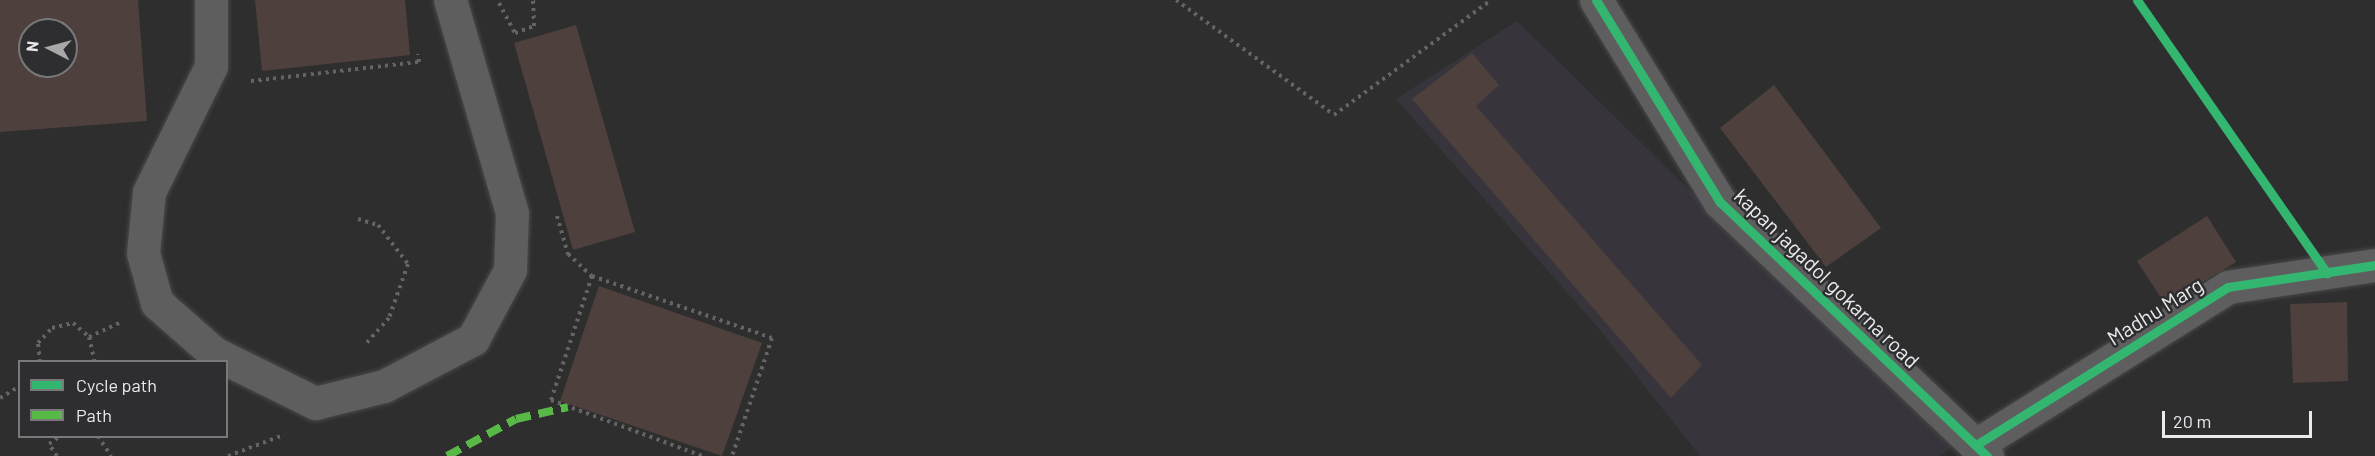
<!DOCTYPE html>
<html>
<head>
<meta charset="utf-8">
<style>
  body { margin:0 }
  #map { position:relative; width:2375px; height:456px; overflow:hidden; background:#2e2e2e; font-family:Barlow,sans-serif }
  div>[style] { position:absolute }
  .built>* { inset:0; background:#38343b }
  .building>* { inset:0; background:#4e403d }
  .path>* { height:4px; margin-top:-2px; transform-origin:0; background:repeating-linear-gradient(90deg,#646464 0 3px,transparent 0 7.5px) }
  .roads { filter:drop-shadow(0 0 2px #494949) drop-shadow(0 0 2px #494949) }
  .minor>* { height:33px; margin:-16.5px; padding:0 16.5px; transform-origin:16.5px; border-radius:16.5px; background:#5f5e5f }
  .quiet>* { height:8px; margin-top:-4px; transform-origin:0; background:repeating-linear-gradient(90deg,#58b947 0 15px,transparent 0 23px) }
  .cycleway>* { height:9px; margin:-4.5px; padding:0 4.5px; transform-origin:4.5px; border-radius:4.5px; background:#33b770 }
  span { translate:-50% -50%; white-space:nowrap; text-align:center; line-height:1.15; -webkit-text-stroke:5px #2e2d2f; paint-order:stroke }
  .street-label { font-size:21px; color:#eae9eb }
  .legend { position:absolute; left:18px; top:360px; width:210px; height:78px; box-sizing:border-box; background:#2e2d2f; border:2px solid #79787a; margin:0; padding:8px 10px; list-style:none; font-size:18px; color:#eae9eb }
  .legend li { display:flex; align-items:center; gap:12px; height:30px }
  .legend b { width:30px; border:2px solid #79787a }
  .north { position:absolute; left:18px; top:18px; width:60px; height:60px; box-sizing:border-box; background:#2e2d2f; border:2px solid #79787a; border-radius:50%; rotate:276deg; font-size:16px; font-weight:700; line-height:24px; text-align:center; color:#eae9eb }
  .north::after { content:''; display:block; margin:auto; width:21px; height:27px; background:#a8a8a9; clip-path:polygon(50% 0,100% 100%,50% 72%,0 100%) }
  .scale { position:absolute; left:2162px; top:411px; width:150px; height:27px; box-sizing:border-box; border:3px solid #eae9eb; border-top:0; padding-left:8px; font-size:18px; line-height:21px; white-space:nowrap; color:#eae9eb; -webkit-text-stroke:4px #2e2d2f; paint-order:stroke }
</style>
</head>
<body>
<div id="map">
  <div class="built">
    <div style="clip-path:polygon(1517px 21px,1952px 447px,1939px 456px,1700px 456px,1601px 331px,1396px 99px)"></div>
  </div>
  <div class="building">
    <div style="clip-path:polygon(evenodd,0 0,138px 0,147px 121px,0 132px,0 0,30px 30px,66px 30px,66px 66px,30px 66px,30px 30px)"></div>
    <div style="clip-path:polygon(255px 0,405px 0,410px 55px,262px 71px)"></div>
    <div style="clip-path:polygon(576px 25px,635px 232px,573px 250px,514px 43px)"></div>
    <div style="clip-path:polygon(1472px 53px,1499px 85px,1476px 106px,1702px 365px,1671px 398px,1412px 99px)"></div>
    <div style="clip-path:polygon(1774px 85px,1881px 228px,1826px 267px,1720px 128px)"></div>
    <div style="clip-path:polygon(2207px 216px,2236px 262px,2165px 304px,2137px 261px)"></div>
    <div style="clip-path:polygon(599px 286px,762px 343px,722px 456px,560px 401px)"></div>
    <div style="clip-path:polygon(2347px 302px,2348px 381px,2293px 383px,2290px 304px)"></div>
  </div>
  <div class="path">
    <div style="left:1176px;top:0;width:195px;rotate:36deg"></div>
    <div style="left:1334px;top:115px;width:195px;rotate:-36.2deg"></div>
    <div style="left:499px;top:3px;width:34px;rotate:62deg"></div>
    <div style="left:515px;top:33px;width:20px;rotate:-20deg"></div>
    <div style="left:534px;top:26px;width:26px;rotate:-92deg"></div>
    <div style="left:251px;top:81px;width:169px;rotate:-6.5deg"></div>
    <div style="left:419px;top:62px;width:8px;rotate:-97deg"></div>
    <div style="left:557px;top:216px;width:40px;rotate:74deg"></div>
    <div style="left:568px;top:254px;width:33px;rotate:43deg"></div>
    <div style="left:592px;top:276px;width:190px;rotate:19deg"></div>
    <div style="left:772px;top:338px;width:125px;rotate:108.7deg"></div>
    <div style="left:358px;top:219px;width:21px;rotate:17deg"></div>
    <div style="left:378px;top:225px;width:49px;rotate:52.4deg"></div>
    <div style="left:408px;top:264px;width:57px;rotate:109.4deg"></div>
    <div style="left:389px;top:318px;width:36px;rotate:132deg"></div>
    <div style="left:592px;top:276px;width:131px;rotate:108.3deg"></div>
    <div style="left:551px;top:400px;width:161px;rotate:20.3deg"></div>
    <div style="left:89px;top:337px;width:26px;rotate:77deg"></div>
    <div style="left:40px;top:362px;width:19px;rotate:-96deg"></div>
    <div style="left:38px;top:343px;width:21px;rotate:-47deg"></div>
    <div style="left:52px;top:328px;width:22px;rotate:-13deg"></div>
    <div style="left:73px;top:323px;width:21px;rotate:41deg"></div>
    <div style="left:89px;top:337px;width:35px;rotate:-25deg"></div>
    <div style="left:0;top:398px;width:23px;rotate:-31deg"></div>
    <div style="left:98px;top:436px;width:24px;rotate:57deg"></div>
    <div style="left:57px;top:456px;width:14px;rotate:-124deg"></div>
    <div style="left:49px;top:444px;width:14px;rotate:-36deg"></div>
    <div style="left:228px;top:456px;width:60px;rotate:-20.6deg"></div>
  </div>
  <div class="roads">
    <div class="minor">
      <div style="left:211px;top:0;width:66px;rotate:90deg"></div>
      <div style="left:211px;top:66px;width:140px;rotate:116.2deg"></div>
      <div style="left:149px;top:192px;width:61px;rotate:95.6deg"></div>
      <div style="left:143px;top:253px;width:52px;rotate:74.4deg"></div>
      <div style="left:157px;top:303px;width:76px;rotate:41.3deg"></div>
      <div style="left:214px;top:353px;width:113px;rotate:26.3deg"></div>
      <div style="left:315px;top:403px;width:71px;rotate:-13.8deg"></div>
      <div style="left:384px;top:386px;width:101px;rotate:-27.8deg"></div>
      <div style="left:473px;top:339px;width:78px;rotate:-61.8deg"></div>
      <div style="left:510px;top:270px;width:57px;rotate:-88deg"></div>
      <div style="left:512px;top:213px;width:222px;rotate:-106.2deg"></div>
      <div style="left:1596px;top:0;width:237px;rotate:58.5deg"></div>
      <div style="left:1720px;top:202px;width:369px;rotate:43.6deg"></div>
      <div style="left:1976px;top:445px;width:297px;rotate:-32.1deg"></div>
      <div style="left:2228px;top:287px;width:149px;rotate:-8.5deg"></div>
    </div>
  </div>
  <div class="quiet">
    <div style="left:447px;top:456px;width:78px;rotate:-28.2deg"></div>
    <div style="left:516px;top:419px;width:53px;rotate:-13deg"></div>
  </div>
  <div class="cycleway">
    <div style="left:1596px;top:0;width:237px;rotate:58.5deg"></div>
    <div style="left:1720px;top:202px;width:369px;rotate:43.6deg"></div>
    <div style="left:2137px;top:0;width:333px;rotate:55.2deg"></div>
    <div style="left:1976px;top:445px;width:297px;rotate:-32.1deg"></div>
    <div style="left:2228px;top:287px;width:149px;rotate:-8.5deg"></div>
  </div>
  <div class="street-label">
    <span style="left:1827px;top:278px;rotate:44deg">kapan jagadol gokarna road</span>
    <span style="left:2155px;top:311px;rotate:-32deg">Madhu Marg</span>
  </div>
  <ul class="legend">
  <li><b style="height:8px;background:#33b770"></b>Cycle path</li>
  <li><b style="height:8px;background:#58b947"></b>Path</li>
  </ul>
  <div class="north">N</div>
  <div class="scale">20 m</div>
</div>
</body>
</html>
